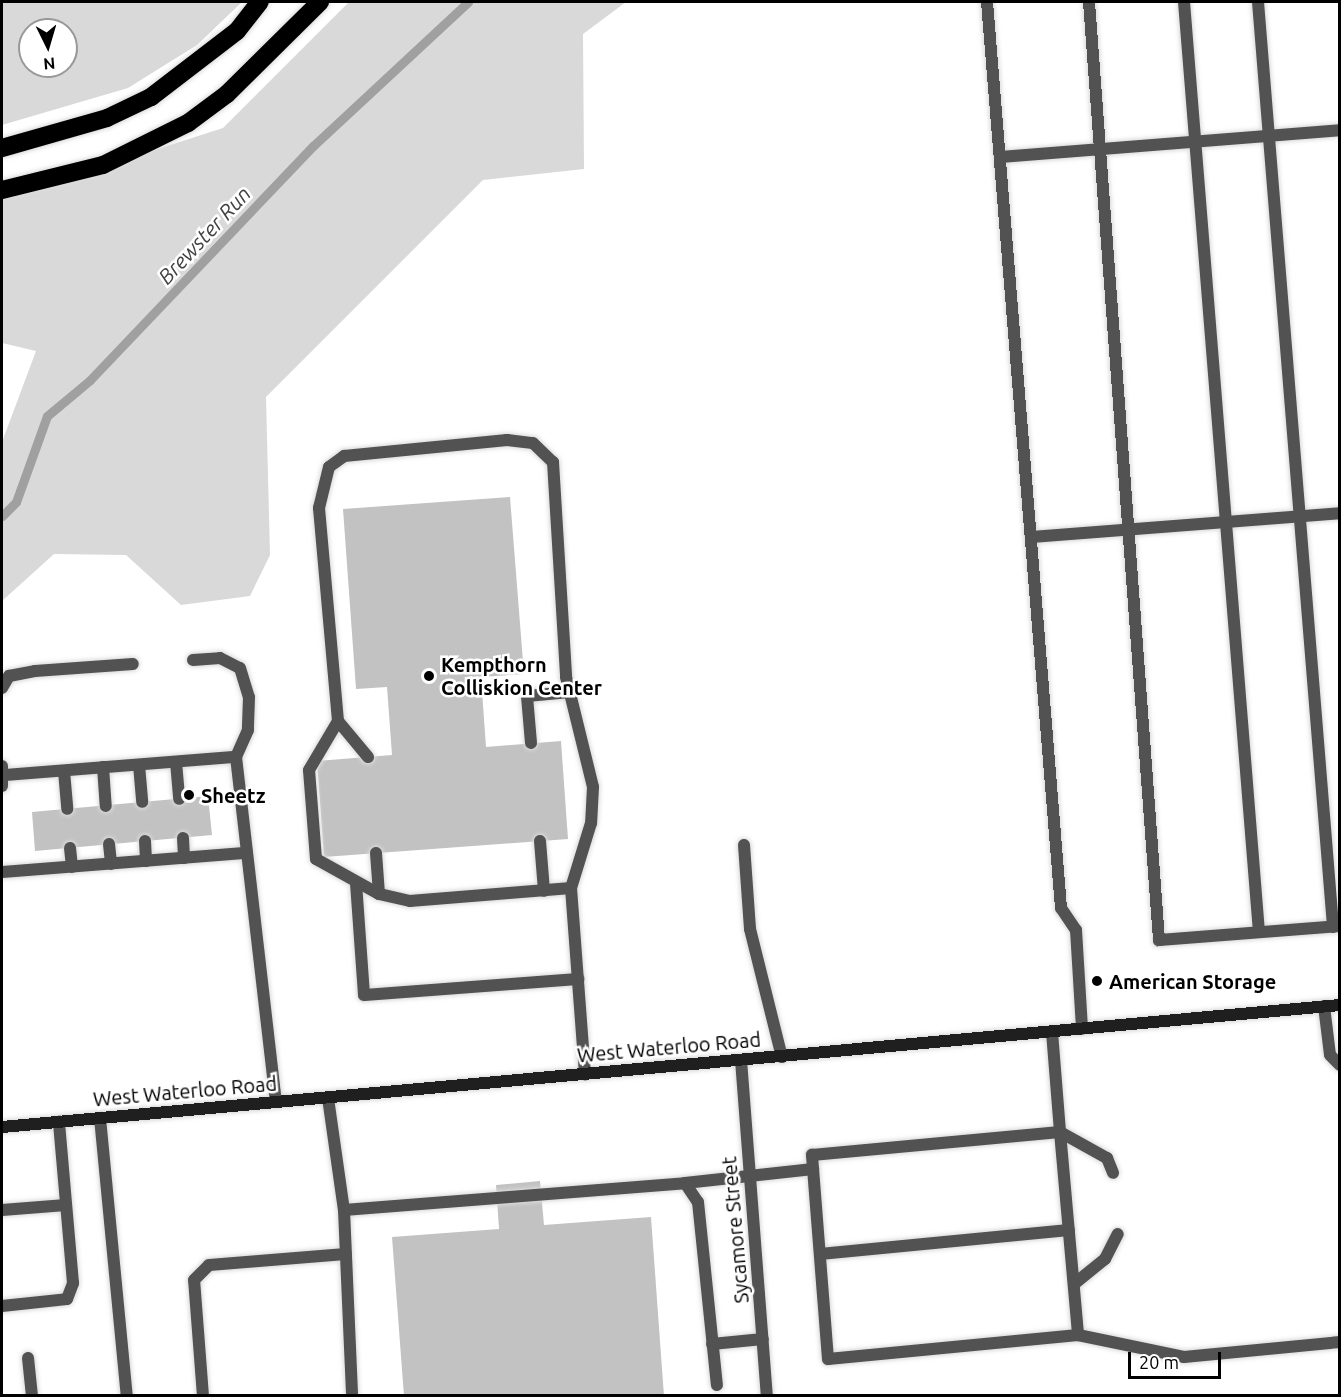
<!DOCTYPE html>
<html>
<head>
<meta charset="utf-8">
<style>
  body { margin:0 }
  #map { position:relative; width:1341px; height:1397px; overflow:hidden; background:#fff; font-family:Ubuntu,sans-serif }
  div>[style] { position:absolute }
  .green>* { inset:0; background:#d9d9d9 }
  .stream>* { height:9px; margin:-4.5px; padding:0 4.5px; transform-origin:4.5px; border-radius:4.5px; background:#a0a0a0 }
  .building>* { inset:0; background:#c2c2c2 }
  .roads { filter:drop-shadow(0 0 2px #dbdbdb) drop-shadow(0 0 2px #dbdbdb) }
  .lane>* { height:12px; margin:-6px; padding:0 6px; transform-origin:6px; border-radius:6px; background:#525252 }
  .street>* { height:12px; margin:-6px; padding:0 6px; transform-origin:6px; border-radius:6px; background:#525252 }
  .secondary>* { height:12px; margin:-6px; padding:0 6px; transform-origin:6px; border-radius:6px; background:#1f1f1f }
  .highway>* { height:18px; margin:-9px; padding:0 9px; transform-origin:9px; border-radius:9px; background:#000 }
  .dots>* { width:16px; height:16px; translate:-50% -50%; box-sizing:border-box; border:3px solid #fff; border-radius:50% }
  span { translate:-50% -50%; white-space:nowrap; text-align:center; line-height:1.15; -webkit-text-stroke:5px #fff; paint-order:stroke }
  .poi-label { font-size:20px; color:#000; font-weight:700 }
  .left { translate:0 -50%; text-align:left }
  .street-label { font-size:20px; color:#000 }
  .water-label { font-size:21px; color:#414141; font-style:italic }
  .frame { position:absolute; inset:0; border:3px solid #000; pointer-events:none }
  .north { position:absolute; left:18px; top:18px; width:60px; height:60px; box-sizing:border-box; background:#fff; border:2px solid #999; border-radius:50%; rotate:175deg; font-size:16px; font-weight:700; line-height:24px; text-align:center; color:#000 }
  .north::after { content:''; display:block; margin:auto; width:21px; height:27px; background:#000; clip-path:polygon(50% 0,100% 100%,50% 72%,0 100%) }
  .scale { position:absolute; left:1128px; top:1352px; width:93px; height:27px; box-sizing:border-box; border:3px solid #000; border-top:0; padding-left:8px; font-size:18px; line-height:21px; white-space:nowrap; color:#000; -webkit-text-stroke:4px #fff; paint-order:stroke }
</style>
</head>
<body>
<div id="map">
  <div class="green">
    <div style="clip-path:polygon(evenodd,2px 2px,242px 2px,197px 45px,128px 88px,2px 125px,2px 2px,30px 30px,66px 30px,66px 66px,30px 66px,30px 30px)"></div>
    <div style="clip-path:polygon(349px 2px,626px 2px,583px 34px,584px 169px,483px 180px,266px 397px,270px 555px,250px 596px,181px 605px,126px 555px,54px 554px,2px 601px,2px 442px,36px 351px,2px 343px,2px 199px,223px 128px)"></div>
  </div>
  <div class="stream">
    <div style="left:2px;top:516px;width:20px;rotate:-45deg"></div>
    <div style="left:16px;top:502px;width:91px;rotate:-70.2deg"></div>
    <div style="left:47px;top:416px;width:56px;rotate:-39.9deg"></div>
    <div style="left:90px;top:380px;width:323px;rotate:-46.4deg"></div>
    <div style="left:313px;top:146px;width:212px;rotate:-42.9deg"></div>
  </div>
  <div class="building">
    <div style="clip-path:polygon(510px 497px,524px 674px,481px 677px,486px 747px,561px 741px,568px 839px,324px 857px,317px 761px,392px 755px,387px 687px,356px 689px,343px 509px)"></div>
    <div style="clip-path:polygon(208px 796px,212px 835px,35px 851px,32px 812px)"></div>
    <div style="clip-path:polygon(540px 1181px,544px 1225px,651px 1217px,664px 1396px,404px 1396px,392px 1237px,499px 1229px,496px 1185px)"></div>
  </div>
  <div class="roads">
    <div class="lane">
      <div style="left:987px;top:2px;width:909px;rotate:85.33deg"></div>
      <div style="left:1061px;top:908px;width:27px;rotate:56deg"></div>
      <div style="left:1076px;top:930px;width:99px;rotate:86.5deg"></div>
      <div style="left:1089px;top:2px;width:941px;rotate:85.73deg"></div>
      <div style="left:1159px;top:940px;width:182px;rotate:-4.4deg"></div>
      <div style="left:1184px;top:2px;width:933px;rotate:85.39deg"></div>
      <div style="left:1258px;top:2px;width:928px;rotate:85.36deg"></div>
      <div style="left:1000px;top:157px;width:341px;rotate:-4.5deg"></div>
      <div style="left:1031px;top:537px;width:310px;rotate:-4.4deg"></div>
      <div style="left:193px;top:660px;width:27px;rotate:-4deg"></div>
      <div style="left:220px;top:658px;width:22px;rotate:27deg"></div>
      <div style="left:240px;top:668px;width:30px;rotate:73deg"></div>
      <div style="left:249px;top:697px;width:33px;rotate:92deg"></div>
      <div style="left:248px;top:730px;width:30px;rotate:114deg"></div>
      <div style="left:2px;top:688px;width:14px;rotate:-60deg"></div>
      <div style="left:9px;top:676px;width:26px;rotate:-11deg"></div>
      <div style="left:35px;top:671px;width:98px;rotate:-4.1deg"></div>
      <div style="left:338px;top:721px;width:47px;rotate:50.2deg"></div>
      <div style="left:531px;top:743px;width:47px;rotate:-94.9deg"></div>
      <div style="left:527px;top:696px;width:43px;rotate:-5.3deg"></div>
      <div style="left:176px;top:762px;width:37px;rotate:85deg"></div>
      <div style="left:139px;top:765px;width:37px;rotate:85deg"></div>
      <div style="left:2px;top:766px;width:20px;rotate:90deg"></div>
      <div style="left:103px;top:767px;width:39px;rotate:86deg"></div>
      <div style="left:64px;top:771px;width:38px;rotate:85deg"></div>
      <div style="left:5px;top:775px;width:232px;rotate:-4.5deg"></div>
      <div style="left:236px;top:757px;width:347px;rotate:83.4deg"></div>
      <div style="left:183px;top:838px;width:20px;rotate:87deg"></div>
      <div style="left:145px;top:841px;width:20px;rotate:87deg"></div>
      <div style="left:540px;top:841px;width:50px;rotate:85.4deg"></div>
      <div style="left:109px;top:844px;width:20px;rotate:84deg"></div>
      <div style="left:744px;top:845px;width:84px;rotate:85.9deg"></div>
      <div style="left:750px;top:929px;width:132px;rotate:76deg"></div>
      <div style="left:70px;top:848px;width:19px;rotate:84deg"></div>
      <div style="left:376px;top:853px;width:41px;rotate:85.8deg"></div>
      <div style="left:2px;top:872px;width:243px;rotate:-4.5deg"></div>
      <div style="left:356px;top:883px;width:112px;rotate:85.9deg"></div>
      <div style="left:364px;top:995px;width:215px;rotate:-4.3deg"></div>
      <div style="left:571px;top:888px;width:162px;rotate:175.4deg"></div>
      <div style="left:410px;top:901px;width:32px;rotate:-167deg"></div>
      <div style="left:379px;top:894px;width:72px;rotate:-150.9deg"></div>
      <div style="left:316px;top:859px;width:89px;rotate:-94.5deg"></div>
      <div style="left:309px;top:770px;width:57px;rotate:-59.4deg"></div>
      <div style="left:338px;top:721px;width:214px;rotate:-95.1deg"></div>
      <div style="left:319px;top:508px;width:42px;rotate:-76.3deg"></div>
      <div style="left:329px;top:467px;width:19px;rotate:-36deg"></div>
      <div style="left:344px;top:456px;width:164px;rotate:-5.6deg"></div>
      <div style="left:507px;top:440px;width:26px;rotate:7deg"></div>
      <div style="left:533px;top:443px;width:28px;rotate:44deg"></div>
      <div style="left:553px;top:462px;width:215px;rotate:86.5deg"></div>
      <div style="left:566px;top:677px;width:113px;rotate:76.2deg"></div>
      <div style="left:593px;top:787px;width:36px;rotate:93deg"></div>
      <div style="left:591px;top:823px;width:68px;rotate:107.1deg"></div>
      <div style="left:571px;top:888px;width:187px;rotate:85.7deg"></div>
      <div style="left:1324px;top:1006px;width:49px;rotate:83deg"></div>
      <div style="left:1330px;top:1055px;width:14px;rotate:45deg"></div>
      <div style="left:1052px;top:1032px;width:100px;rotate:85.4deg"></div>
      <div style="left:1060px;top:1132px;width:204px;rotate:84.9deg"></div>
      <div style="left:1078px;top:1335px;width:251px;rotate:174.5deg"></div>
      <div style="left:828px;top:1359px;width:205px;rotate:-94.5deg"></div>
      <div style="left:812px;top:1155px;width:249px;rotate:-5.3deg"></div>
      <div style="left:1060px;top:1132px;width:54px;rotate:29deg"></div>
      <div style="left:1107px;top:1158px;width:16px;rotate:68deg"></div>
      <div style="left:328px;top:1098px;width:113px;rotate:81.9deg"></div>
      <div style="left:344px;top:1210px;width:186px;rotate:87.5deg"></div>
      <div style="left:100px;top:1118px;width:279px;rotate:84.5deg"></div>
      <div style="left:685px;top:1183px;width:129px;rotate:-6.2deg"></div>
      <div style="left:2px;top:1210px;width:64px;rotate:-4.5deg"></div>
      <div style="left:344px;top:1210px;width:342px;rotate:-4.5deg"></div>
      <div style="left:685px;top:1183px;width:23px;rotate:56deg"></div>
      <div style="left:698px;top:1202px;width:184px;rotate:84.1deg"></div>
      <div style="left:820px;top:1254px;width:250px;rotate:-5.5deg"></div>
      <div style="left:1074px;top:1284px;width:40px;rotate:-39deg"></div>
      <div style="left:1105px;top:1259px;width:28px;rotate:-63deg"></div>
      <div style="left:2px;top:1306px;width:65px;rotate:-6.1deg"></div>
      <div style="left:67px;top:1299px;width:17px;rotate:-69deg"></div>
      <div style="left:73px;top:1283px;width:162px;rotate:-95deg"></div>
      <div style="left:1078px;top:1335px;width:108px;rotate:11.7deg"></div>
      <div style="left:1184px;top:1357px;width:157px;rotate:-5.5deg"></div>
      <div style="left:712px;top:1344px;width:51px;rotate:-5.6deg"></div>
      <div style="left:28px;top:1358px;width:38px;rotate:84deg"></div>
      <div style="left:203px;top:1396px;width:116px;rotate:-94.4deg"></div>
      <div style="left:194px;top:1280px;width:21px;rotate:-45deg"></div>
      <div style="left:209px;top:1265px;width:137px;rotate:-4.6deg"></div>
    </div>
    <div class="street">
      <div style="left:741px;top:1060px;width:337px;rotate:85.6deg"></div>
    </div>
    <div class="secondary">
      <div style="left:2px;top:1127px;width:1344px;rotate:-5.21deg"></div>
    </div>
    <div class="highway">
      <div style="left:2px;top:148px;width:109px;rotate:-15.9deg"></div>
      <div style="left:107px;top:118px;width:49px;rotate:-25.5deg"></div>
      <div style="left:151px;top:97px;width:108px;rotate:-37.5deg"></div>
      <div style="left:237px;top:31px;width:37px;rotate:-52deg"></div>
      <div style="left:2px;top:190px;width:104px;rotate:-13.9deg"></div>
      <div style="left:103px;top:165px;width:95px;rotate:-26.3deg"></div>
      <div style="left:188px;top:123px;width:49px;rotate:-36.6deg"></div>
      <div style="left:227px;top:94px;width:131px;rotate:-44.7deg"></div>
    </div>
  </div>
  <div class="dots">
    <div style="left:429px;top:676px;background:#000"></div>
    <div style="left:189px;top:795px;background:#000"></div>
    <div style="left:1097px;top:981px;background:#000"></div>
  </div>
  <div class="poi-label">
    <span class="left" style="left:441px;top:676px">Kempthorn<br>Colliskion Center</span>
    <span class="left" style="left:201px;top:795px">Sheetz</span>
    <span class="left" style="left:1109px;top:981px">American Storage</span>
  </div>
  <div class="street-label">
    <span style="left:669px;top:1047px;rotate:-5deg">West Waterloo Road</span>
    <span style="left:185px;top:1091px;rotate:-5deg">West Waterloo Road</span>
    <span style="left:735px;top:1230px;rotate:-95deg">Sycamore Street</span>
  </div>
  <div class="water-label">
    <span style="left:204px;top:235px;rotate:-47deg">Brewster Run</span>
  </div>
  <div class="frame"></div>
  <div class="north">N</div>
  <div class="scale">20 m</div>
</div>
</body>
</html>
